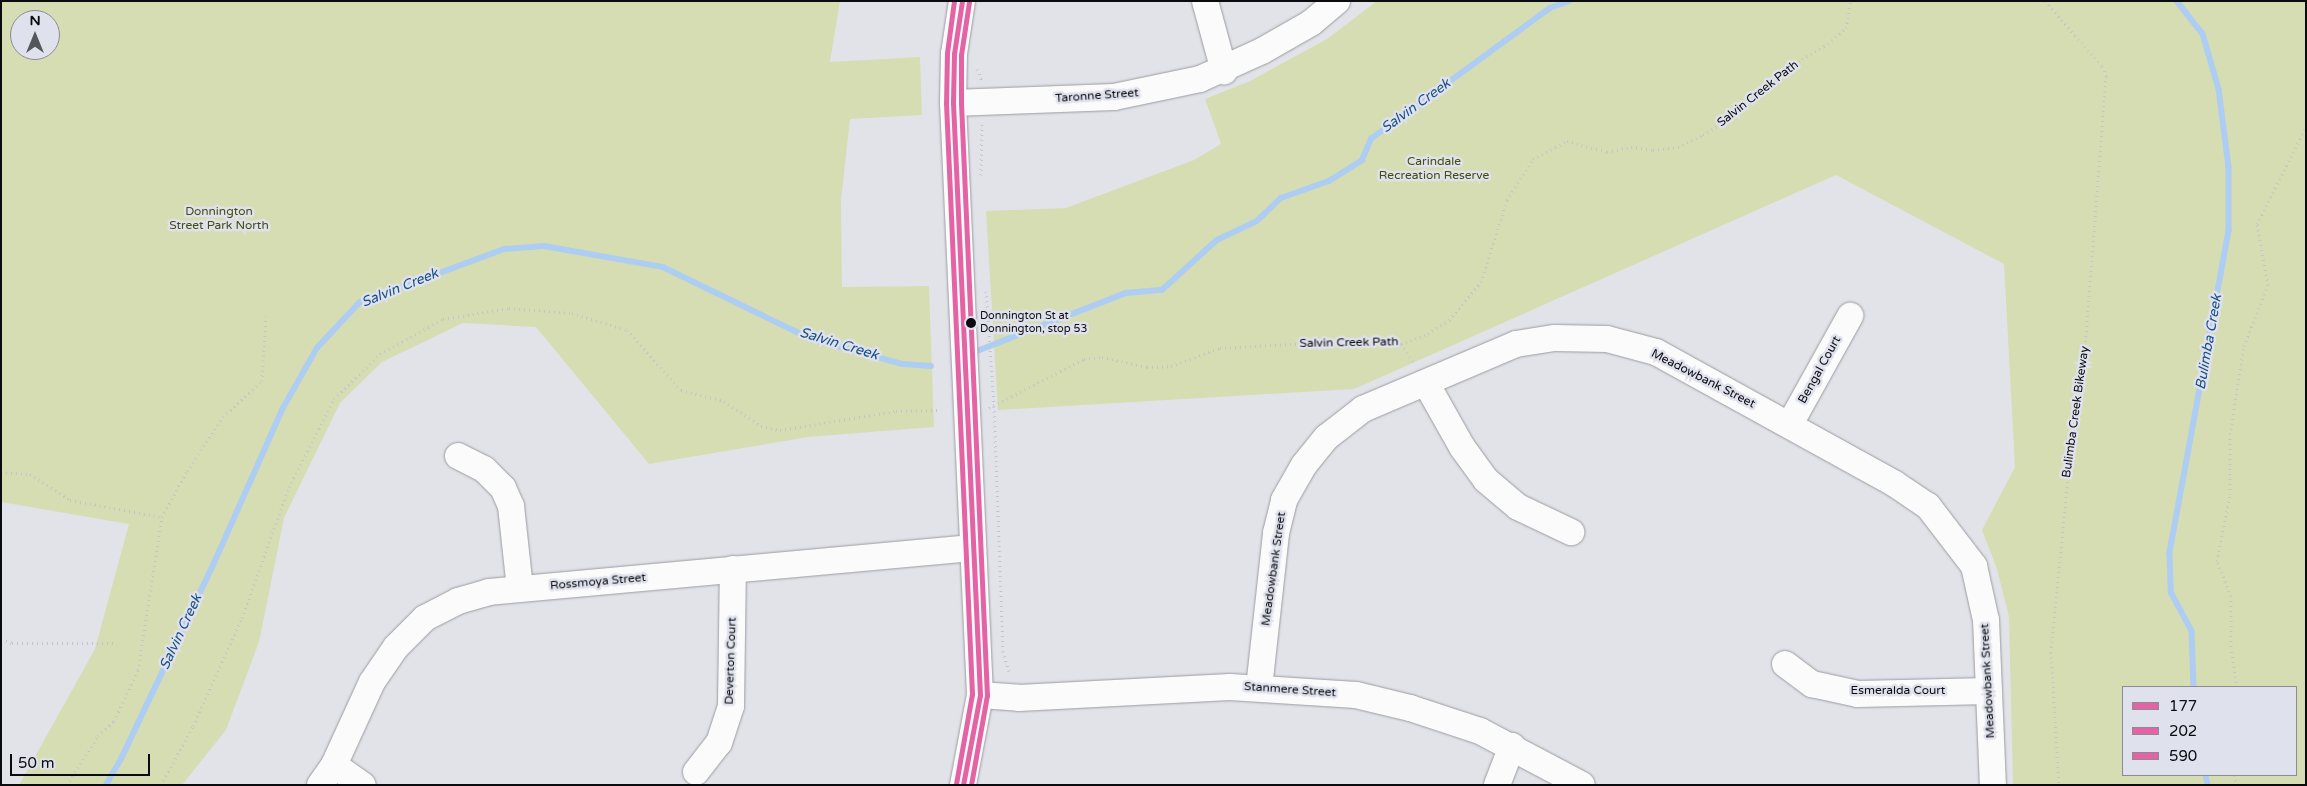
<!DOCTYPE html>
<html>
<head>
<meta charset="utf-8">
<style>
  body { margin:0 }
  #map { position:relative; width:2307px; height:786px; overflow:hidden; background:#e2e3e9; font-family:"Varela Round",sans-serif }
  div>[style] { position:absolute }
  .green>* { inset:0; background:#d6ddb3 }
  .stream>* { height:5.5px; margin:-2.75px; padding:0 2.75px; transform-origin:2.75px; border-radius:2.75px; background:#aecdf2 }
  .path>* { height:3px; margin-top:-1.5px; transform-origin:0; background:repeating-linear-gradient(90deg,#c4c5c7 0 1px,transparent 0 5px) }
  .roads { filter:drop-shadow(0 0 1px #9a9ca0) drop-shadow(0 0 1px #9a9ca0) }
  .minor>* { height:26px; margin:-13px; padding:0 13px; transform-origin:13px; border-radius:13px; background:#fbfbfc }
  .bus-1>* { height:5px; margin:-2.5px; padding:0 2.5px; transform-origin:2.5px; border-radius:2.5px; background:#e463a4 }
  .bus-2>* { height:5px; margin:-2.5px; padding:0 2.5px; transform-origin:2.5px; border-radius:2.5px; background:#e463a4 }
  .bus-3>* { height:5px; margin:-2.5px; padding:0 2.5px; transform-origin:2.5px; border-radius:2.5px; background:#e463a4 }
  .dots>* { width:14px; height:14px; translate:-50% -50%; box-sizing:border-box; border:2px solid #dfe1ec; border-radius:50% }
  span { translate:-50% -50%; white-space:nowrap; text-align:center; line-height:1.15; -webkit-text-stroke:5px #dfe1ec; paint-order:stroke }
  .bus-label { font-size:11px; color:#0a0b0f }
  .left { translate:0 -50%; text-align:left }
  .street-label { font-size:12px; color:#0a0b0f }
  .park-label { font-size:12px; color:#454c0d }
  .water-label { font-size:14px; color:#185089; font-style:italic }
  .frame { position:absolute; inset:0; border:2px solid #0a0b0f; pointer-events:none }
  .legend { position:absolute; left:2122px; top:686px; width:175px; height:90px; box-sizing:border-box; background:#dfe1ec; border:1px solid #8a8b94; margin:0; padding:6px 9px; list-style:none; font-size:15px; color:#0a0b0f }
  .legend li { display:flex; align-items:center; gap:10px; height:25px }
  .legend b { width:25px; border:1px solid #8a8b94 }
  .north { position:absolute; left:10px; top:10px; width:50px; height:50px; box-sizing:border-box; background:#dfe1ec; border:1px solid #8a8b94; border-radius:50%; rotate:0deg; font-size:14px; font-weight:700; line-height:20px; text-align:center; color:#0a0b0f }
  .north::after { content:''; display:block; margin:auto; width:18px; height:22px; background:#56575b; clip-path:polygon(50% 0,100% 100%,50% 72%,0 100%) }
  .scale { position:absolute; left:10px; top:754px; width:140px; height:22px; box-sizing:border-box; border:2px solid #0a0b0f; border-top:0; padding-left:6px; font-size:15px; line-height:18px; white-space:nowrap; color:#0a0b0f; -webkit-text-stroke:4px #dfe1ec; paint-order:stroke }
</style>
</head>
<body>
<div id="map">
  <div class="green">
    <div style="clip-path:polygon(evenodd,1px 1px,840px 1px,830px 62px,920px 57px,922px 115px,850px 119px,841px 200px,842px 287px,929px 286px,934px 427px,808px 437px,649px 464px,536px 327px,463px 323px,382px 362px,340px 403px,284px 518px,259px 642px,226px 730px,182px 785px,19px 785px,95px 649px,129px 524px,1px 502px,1px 1px,20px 20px,50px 20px,50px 50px,20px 50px,20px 20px)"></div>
    <div style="clip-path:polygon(evenodd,1377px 1px,2306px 1px,2306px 785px,2013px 785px,2009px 617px,1997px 569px,1982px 530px,2015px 467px,2004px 264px,1836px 175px,1354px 389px,998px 410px,986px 211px,1066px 208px,1194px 160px,1221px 144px,1205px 99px,1250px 81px,1327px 39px,1377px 1px,2123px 687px,2296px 687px,2296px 775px,2123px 775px,2123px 687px)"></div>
  </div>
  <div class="stream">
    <div style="left:2177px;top:1px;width:42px;rotate:51.8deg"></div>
    <div style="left:2203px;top:34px;width:57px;rotate:73.8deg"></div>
    <div style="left:2219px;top:89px;width:79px;rotate:82.7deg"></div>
    <div style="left:2229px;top:167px;width:64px;rotate:90deg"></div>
    <div style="left:2229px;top:231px;width:328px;rotate:100.4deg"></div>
    <div style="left:2170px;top:554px;width:38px;rotate:88deg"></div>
    <div style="left:2171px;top:592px;width:44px;rotate:61.7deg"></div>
    <div style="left:2192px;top:631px;width:56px;rotate:88deg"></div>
    <div style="left:972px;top:353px;width:165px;rotate:-21.3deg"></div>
    <div style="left:1126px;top:293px;width:36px;rotate:-5deg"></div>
    <div style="left:1162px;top:290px;width:74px;rotate:-42.3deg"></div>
    <div style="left:1217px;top:240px;width:44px;rotate:-25.4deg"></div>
    <div style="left:1257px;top:221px;width:33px;rotate:-44deg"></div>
    <div style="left:1281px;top:198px;width:51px;rotate:-19.5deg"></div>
    <div style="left:1329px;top:181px;width:39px;rotate:-32deg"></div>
    <div style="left:1362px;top:160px;width:23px;rotate:-67deg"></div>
    <div style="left:1371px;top:139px;width:222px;rotate:-36.2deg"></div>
    <div style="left:1550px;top:8px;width:20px;rotate:-20deg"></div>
    <div style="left:2206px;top:775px;width:10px;rotate:79deg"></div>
    <div style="left:106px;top:785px;width:30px;rotate:-60deg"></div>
    <div style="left:121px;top:759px;width:217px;rotate:-64.6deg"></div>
    <div style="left:214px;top:563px;width:170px;rotate:-66deg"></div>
    <div style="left:283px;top:408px;width:69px;rotate:-60.5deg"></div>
    <div style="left:317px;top:348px;width:62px;rotate:-47deg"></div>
    <div style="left:359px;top:303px;width:155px;rotate:-20.4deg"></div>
    <div style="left:504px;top:249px;width:40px;rotate:-4.3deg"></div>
    <div style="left:544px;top:246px;width:121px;rotate:10deg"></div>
    <div style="left:663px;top:267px;width:165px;rotate:25.9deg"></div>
    <div style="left:811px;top:339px;width:95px;rotate:15.2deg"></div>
    <div style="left:903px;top:364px;width:28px;rotate:4deg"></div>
  </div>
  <div class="path">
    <div style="left:2045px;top:1px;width:86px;rotate:48.8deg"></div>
    <div style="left:2102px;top:66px;width:11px;rotate:68deg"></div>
    <div style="left:2106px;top:76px;width:288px;rotate:94.4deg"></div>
    <div style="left:2084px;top:363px;width:95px;rotate:98.5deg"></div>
    <div style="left:2070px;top:457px;width:196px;rotate:95.6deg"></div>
    <div style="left:2051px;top:652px;width:133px;rotate:86.6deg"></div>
    <div style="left:977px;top:69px;width:13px;rotate:67deg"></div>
    <div style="left:981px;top:175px;width:51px;rotate:-88.9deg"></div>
    <div style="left:986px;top:291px;width:115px;rotate:86deg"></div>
    <div style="left:994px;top:406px;width:245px;rotate:87.9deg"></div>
    <div style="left:1003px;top:651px;width:22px;rotate:74deg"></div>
    <div style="left:1401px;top:344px;width:23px;rotate:56deg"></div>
    <div style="left:989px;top:408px;width:107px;rotate:-27.3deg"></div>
    <div style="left:1084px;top:359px;width:18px;rotate:-6deg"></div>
    <div style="left:1102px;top:357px;width:46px;rotate:12.5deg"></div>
    <div style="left:1147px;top:367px;width:24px;rotate:-2deg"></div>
    <div style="left:1171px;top:366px;width:52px;rotate:-20.2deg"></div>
    <div style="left:1220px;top:348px;width:90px;rotate:-3.2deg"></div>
    <div style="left:1310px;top:343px;width:91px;rotate:0.6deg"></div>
    <div style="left:1401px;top:344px;width:29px;rotate:-20deg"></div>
    <div style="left:1428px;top:334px;width:25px;rotate:-34deg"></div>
    <div style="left:1449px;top:320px;width:50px;rotate:-49.9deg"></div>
    <div style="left:1481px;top:282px;width:86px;rotate:-72.4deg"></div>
    <div style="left:1507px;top:200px;width:49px;rotate:-57.6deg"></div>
    <div style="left:1533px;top:159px;width:38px;rotate:-28deg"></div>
    <div style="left:1567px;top:141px;width:41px;rotate:15.4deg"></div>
    <div style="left:1607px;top:152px;width:25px;rotate:-12deg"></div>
    <div style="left:1631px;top:147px;width:22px;rotate:8deg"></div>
    <div style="left:1653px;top:150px;width:25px;rotate:-7deg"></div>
    <div style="left:1678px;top:147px;width:28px;rotate:-26deg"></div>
    <div style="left:1703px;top:135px;width:36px;rotate:-32deg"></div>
    <div style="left:1734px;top:116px;width:89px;rotate:-40deg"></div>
    <div style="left:1802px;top:59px;width:30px;rotate:-30deg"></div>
    <div style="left:1828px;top:44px;width:24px;rotate:-42deg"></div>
    <div style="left:1846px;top:28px;width:27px;rotate:-80deg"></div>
    <div style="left:1px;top:472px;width:29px;rotate:4deg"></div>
    <div style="left:30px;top:474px;width:48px;rotate:33deg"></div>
    <div style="left:70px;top:500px;width:94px;rotate:10.5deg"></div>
    <div style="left:1px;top:639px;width:12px;rotate:20deg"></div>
    <div style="left:12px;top:643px;width:104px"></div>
    <div style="left:2237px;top:687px;width:40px;rotate:-98.5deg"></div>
    <div style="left:2231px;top:647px;width:51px;rotate:-90deg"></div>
    <div style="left:2231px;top:596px;width:38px;rotate:-112deg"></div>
    <div style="left:2217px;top:561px;width:68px;rotate:-79deg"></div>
    <div style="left:2230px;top:494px;width:60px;rotate:-90deg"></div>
    <div style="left:2230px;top:434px;width:89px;rotate:-81deg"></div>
    <div style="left:2244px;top:346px;width:66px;rotate:-68.5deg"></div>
    <div style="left:2268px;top:285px;width:62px;rotate:-100.2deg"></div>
    <div style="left:2257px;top:224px;width:109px;rotate:-63.2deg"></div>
    <div style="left:2235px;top:775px;width:10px;rotate:84deg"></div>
    <div style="left:67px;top:785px;width:58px;rotate:-57.7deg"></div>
    <div style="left:98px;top:736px;width:22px;rotate:-43deg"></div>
    <div style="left:114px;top:721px;width:56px;rotate:-64.8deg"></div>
    <div style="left:138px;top:670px;width:155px;rotate:-81.1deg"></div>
    <div style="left:162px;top:517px;width:52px;rotate:-61.5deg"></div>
    <div style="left:187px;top:471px;width:65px;rotate:-56.3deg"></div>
    <div style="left:223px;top:417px;width:53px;rotate:-42.7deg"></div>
    <div style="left:262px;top:381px;width:65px;rotate:-86.5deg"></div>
    <div style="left:161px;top:785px;width:67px;rotate:-61.5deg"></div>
    <div style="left:193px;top:726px;width:119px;rotate:-65.6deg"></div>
    <div style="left:242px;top:618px;width:139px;rotate:-70.3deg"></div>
    <div style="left:289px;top:487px;width:99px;rotate:-62.9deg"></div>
    <div style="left:334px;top:399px;width:64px;rotate:-44.4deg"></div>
    <div style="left:380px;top:354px;width:72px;rotate:-29.1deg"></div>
    <div style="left:443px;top:319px;width:67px;rotate:-9.5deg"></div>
    <div style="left:509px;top:308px;width:63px;rotate:4.5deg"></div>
    <div style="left:572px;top:313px;width:58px;rotate:17.2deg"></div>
    <div style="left:627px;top:330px;width:81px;rotate:48deg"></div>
    <div style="left:681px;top:390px;width:44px;rotate:14.3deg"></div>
    <div style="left:724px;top:401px;width:45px;rotate:34deg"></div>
    <div style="left:761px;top:426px;width:19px;rotate:12deg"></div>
    <div style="left:780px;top:430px;width:118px;rotate:-9.3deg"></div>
    <div style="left:896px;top:411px;width:45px;rotate:-1.3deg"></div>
  </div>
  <div class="roads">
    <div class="minor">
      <div style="left:962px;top:1px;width:54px;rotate:98.6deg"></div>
      <div style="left:954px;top:54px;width:49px;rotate:91.2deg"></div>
      <div style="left:953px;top:103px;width:593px;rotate:87.39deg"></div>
      <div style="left:980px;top:695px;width:92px;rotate:100.7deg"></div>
      <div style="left:1205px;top:1px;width:73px;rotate:74.8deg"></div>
      <div style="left:953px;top:103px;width:161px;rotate:-2.1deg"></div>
      <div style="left:1114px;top:97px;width:88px;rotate:-11.8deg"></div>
      <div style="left:1200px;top:79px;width:68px;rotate:-24.3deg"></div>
      <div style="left:1262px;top:51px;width:56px;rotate:-29.7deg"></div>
      <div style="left:1311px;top:23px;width:34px;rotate:-40deg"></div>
      <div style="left:1426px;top:383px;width:73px;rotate:60.6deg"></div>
      <div style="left:1462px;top:447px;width:41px;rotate:54deg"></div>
      <div style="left:1486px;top:480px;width:42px;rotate:40.2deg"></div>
      <div style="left:1518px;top:507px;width:59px;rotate:25.3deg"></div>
      <div style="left:1790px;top:424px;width:124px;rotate:-60.9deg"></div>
      <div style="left:458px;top:456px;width:29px;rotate:27deg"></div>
      <div style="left:484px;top:469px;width:27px;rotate:45deg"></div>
      <div style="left:503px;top:488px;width:20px;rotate:66deg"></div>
      <div style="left:511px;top:506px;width:83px;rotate:83.8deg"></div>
      <div style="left:1785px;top:664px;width:34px;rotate:37deg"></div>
      <div style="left:1812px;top:684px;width:47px;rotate:12.3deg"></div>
      <div style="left:1858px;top:694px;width:131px;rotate:-1.3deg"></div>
      <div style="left:1259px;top:688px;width:156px;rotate:-83.7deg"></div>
      <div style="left:1276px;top:533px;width:34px;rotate:-76deg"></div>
      <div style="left:1284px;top:500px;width:40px;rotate:-60.3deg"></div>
      <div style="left:1304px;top:465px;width:36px;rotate:-51deg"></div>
      <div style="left:1327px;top:437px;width:46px;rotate:-37.9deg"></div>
      <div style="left:1363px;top:409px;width:166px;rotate:-23deg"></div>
      <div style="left:1516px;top:344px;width:39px;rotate:-9deg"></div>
      <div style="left:1555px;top:338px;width:52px;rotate:1.1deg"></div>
      <div style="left:1607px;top:339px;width:51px;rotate:14.9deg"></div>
      <div style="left:1656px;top:352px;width:273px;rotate:28.9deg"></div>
      <div style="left:1895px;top:484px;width:40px;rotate:34deg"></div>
      <div style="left:1928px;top:506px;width:76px;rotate:52.5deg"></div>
      <div style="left:1974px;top:566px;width:55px;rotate:77.5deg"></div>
      <div style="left:1986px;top:620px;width:165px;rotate:87.6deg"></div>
      <div style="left:980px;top:695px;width:39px;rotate:4deg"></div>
      <div style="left:1019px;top:698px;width:211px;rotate:-3deg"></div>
      <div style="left:1230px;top:687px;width:126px;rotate:3.6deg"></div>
      <div style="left:1356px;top:695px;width:56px;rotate:13.5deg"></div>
      <div style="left:1410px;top:708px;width:74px;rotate:18.2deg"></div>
      <div style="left:1480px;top:731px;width:115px;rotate:27.9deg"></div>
      <div style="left:334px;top:765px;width:35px;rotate:35deg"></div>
      <div style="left:696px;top:772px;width:37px;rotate:-52deg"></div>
      <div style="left:719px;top:743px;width:39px;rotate:-72deg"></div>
      <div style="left:731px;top:706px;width:137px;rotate:-89.2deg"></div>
      <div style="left:320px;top:785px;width:24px;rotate:-55deg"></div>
      <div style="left:334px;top:765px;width:91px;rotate:-65.4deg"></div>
      <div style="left:372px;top:682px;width:42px;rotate:-55.6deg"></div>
      <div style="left:396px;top:647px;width:41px;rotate:-45deg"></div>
      <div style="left:425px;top:618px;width:37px;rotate:-27deg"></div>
      <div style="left:458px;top:601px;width:32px;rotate:-16deg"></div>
      <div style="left:489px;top:592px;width:486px;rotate:-5.2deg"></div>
      <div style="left:1497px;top:785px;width:42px;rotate:-69deg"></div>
    </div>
  </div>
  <div class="bus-1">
    <div style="left:962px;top:1px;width:54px;rotate:98.6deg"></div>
    <div style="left:954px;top:54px;width:49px;rotate:91.2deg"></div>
    <div style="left:953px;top:103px;width:593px;rotate:87.39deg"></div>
    <div style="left:980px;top:695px;width:92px;rotate:100.7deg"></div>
  </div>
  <div class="bus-2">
    <div style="left:954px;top:1px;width:52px;rotate:97.7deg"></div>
    <div style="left:947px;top:53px;width:50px;rotate:91.1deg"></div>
    <div style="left:946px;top:103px;width:592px;rotate:87.48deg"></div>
    <div style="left:972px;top:694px;width:91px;rotate:100.1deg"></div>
  </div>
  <div class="bus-3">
    <div style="left:969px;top:2px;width:54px;rotate:98.6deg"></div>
    <div style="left:961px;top:55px;width:48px;rotate:90deg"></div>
    <div style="left:961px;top:103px;width:593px;rotate:87.49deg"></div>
    <div style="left:987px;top:695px;width:91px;rotate:100.1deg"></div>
  </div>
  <div class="dots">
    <div style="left:971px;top:323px;background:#0a0b0f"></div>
  </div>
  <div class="bus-label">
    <span class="left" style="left:980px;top:323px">Donnington St at<br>Donnington, stop 53</span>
  </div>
  <div class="street-label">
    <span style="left:1758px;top:94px;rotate:-38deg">Salvin Creek Path</span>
    <span style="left:1097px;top:96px;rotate:-4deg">Taronne Street</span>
    <span style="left:1349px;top:343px;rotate:-1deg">Salvin Creek Path</span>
    <span style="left:1820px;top:370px;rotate:-61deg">Bengal Court</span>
    <span style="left:1703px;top:379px;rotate:27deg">Meadowbank Street</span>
    <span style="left:2076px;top:412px;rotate:-82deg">Bulimba Creek Bikeway</span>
    <span style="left:1274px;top:569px;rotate:-82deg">Meadowbank Street</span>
    <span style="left:598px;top:582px;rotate:-5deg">Rossmoya Street</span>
    <span style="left:731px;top:661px;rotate:-88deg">Deverton Court</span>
    <span style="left:1988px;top:681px;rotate:-93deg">Meadowbank Street</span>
    <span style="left:1290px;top:690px;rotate:4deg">Stanmere Street</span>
    <span style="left:1898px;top:691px">Esmeralda Court</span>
  </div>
  <div class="park-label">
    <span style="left:1434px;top:169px">Carindale<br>Recreation Reserve</span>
    <span style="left:219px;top:219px">Donnington<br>Street Park North</span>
  </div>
  <div class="water-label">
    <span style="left:1416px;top:106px;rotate:-36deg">Salvin Creek</span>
    <span style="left:400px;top:288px;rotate:-22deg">Salvin Creek</span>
    <span style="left:2209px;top:342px;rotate:-80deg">Bulimba Creek</span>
    <span style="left:839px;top:344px;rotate:17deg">Salvin Creek</span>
    <span style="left:181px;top:632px;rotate:-65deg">Salvin Creek</span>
  </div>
  <div class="frame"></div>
  <ul class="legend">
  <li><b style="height:6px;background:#e463a4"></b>177</li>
  <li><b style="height:6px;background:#e463a4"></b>202</li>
  <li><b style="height:6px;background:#e463a4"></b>590</li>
  </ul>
  <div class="north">N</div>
  <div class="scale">50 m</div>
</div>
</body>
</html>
